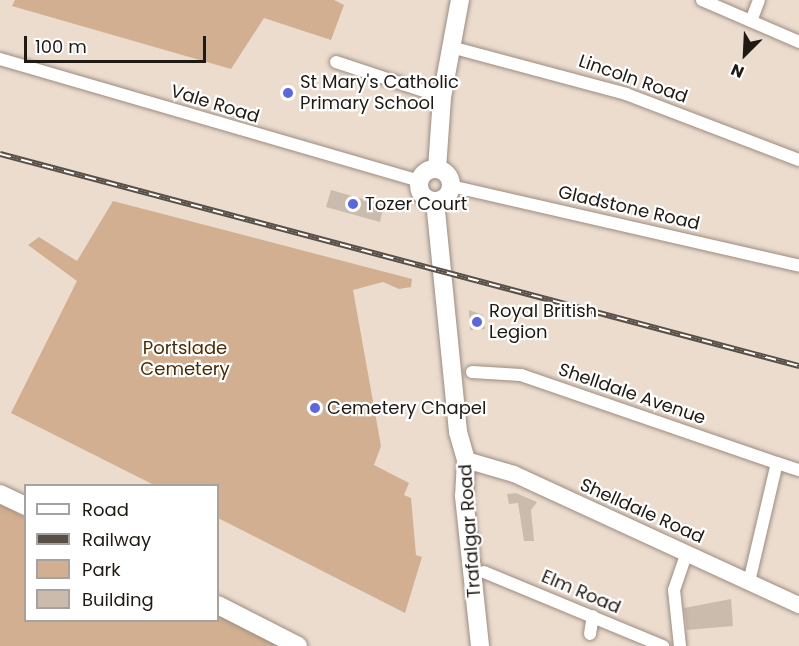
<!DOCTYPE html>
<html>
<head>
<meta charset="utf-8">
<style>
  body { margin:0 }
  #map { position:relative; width:799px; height:646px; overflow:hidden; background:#ecdcce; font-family:Poppins,sans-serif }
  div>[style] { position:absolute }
  .green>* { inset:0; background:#d1af90 }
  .building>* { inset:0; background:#cabbac }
  .roads { filter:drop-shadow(0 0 2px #9c8d80) drop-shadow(0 0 2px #9c8d80) }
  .minor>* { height:12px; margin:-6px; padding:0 6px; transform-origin:6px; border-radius:6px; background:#fff }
  .tertiary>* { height:16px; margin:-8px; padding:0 8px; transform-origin:8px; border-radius:8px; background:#fff }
  .secondary>* { height:18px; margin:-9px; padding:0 9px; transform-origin:9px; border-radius:9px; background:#fff }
  .secondary>.ring { margin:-9px; padding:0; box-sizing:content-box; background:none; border:18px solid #fff; border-radius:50% }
  .rail>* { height:6px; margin-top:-3px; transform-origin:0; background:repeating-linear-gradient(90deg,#fff 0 11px,#585047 0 22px); box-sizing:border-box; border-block:2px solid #585047 }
  .dots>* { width:16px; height:16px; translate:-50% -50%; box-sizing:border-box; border:3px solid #fff; border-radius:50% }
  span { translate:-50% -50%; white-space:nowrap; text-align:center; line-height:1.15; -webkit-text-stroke:4.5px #fff; paint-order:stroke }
  .street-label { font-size:18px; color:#1f1a14 }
  .poi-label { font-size:18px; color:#1f1a14 }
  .left { translate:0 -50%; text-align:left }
  .park-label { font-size:18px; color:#4c2b04 }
  .legend { position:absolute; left:24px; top:484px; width:195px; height:138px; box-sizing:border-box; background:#fff; border:2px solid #a5a3a1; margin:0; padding:8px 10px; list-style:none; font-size:18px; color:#1f1a14 }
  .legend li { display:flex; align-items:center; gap:12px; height:30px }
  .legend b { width:30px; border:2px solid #a5a3a1 }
  .north { position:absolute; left:715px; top:24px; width:60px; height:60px; -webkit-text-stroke:4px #fff; paint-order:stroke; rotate:204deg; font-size:16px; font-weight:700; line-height:24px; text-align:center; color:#1f1a14 }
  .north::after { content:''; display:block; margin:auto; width:21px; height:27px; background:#1f1a14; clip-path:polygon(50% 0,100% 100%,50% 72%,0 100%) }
  .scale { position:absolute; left:24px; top:36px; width:182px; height:27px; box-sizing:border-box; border:3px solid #1f1a14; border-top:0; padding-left:8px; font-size:18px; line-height:21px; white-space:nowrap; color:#1f1a14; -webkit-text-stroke:4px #fff; paint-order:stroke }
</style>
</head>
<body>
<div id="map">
  <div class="green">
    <div style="clip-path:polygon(15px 0,334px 0,344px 5px,331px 40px,264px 18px,231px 69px,12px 6px)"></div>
    <div style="clip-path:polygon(113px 201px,412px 279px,411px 287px,399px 289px,383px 282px,353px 290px,381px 446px,374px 465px,409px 483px,404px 495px,411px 498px,416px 555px,422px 557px,405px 613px,218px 518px,218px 486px,154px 485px,11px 413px,77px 281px,28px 245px,39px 237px,77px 261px)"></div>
    <div style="clip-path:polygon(0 504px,25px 517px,26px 620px,218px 620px,218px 615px,279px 646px,0 646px)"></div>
  </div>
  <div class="building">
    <div style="clip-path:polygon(331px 190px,384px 205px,380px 222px,326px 207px)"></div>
    <div style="clip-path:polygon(469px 310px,483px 315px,485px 329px,470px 330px)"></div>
    <div style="clip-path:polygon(309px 399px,325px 404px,322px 416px,305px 411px)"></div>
    <div style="clip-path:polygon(516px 493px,537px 502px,531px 510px,534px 541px,524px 541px,518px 503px,509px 504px,507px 494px)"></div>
    <div style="clip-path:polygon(731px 599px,733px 626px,687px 630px,684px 608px)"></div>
  </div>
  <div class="roads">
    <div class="minor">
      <div style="left:702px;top:0;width:106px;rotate:23.4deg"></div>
      <div style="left:751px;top:21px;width:22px;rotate:-69deg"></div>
      <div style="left:451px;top:47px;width:181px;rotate:15deg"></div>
      <div style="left:626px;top:94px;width:185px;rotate:20.9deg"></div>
      <div style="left:0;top:59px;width:437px;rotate:16.2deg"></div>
      <div style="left:336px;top:62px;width:112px;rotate:18.3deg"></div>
      <div style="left:451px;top:186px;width:357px;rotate:12.9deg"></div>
      <div style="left:472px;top:372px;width:49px;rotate:3.5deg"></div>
      <div style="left:521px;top:375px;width:271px;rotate:19deg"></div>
      <div style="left:484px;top:572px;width:194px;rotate:22.5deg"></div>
      <div style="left:749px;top:582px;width:122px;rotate:-76.8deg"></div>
      <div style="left:777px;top:463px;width:23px;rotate:18deg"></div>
      <div style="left:590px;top:634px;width:18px;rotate:-81deg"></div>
      <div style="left:680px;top:646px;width:56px;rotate:-96.1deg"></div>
      <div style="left:674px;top:590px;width:40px;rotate:-71.1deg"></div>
    </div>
    <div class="tertiary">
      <div style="left:466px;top:460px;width:50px;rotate:16.3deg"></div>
      <div style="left:514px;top:474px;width:314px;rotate:24.7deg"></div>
    </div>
    <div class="secondary">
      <div class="ring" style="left:419px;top:169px;width:14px;height:14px"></div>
      <div style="left:437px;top:169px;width:72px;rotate:-86deg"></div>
      <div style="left:442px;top:97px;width:99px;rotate:-79.5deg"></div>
      <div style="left:435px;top:201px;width:232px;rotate:84.3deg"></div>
      <div style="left:458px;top:432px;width:29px;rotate:74deg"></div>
      <div style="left:466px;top:460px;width:36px;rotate:93deg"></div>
      <div style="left:464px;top:496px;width:151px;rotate:83.9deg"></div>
      <div style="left:0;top:494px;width:29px;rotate:25deg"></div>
      <div style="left:218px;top:605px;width:90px;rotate:27.1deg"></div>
    </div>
  </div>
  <div class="rail">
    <div style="left:0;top:154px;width:827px;rotate:14.86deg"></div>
  </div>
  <div class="dots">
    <div style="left:288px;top:93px;background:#5a67de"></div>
    <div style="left:353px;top:204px;background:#5a67de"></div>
    <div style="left:477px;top:322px;background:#5a67de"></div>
    <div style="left:315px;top:408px;background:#5a67de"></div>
  </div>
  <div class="street-label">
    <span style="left:633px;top:79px;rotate:19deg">Lincoln Road</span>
    <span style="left:215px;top:104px;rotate:17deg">Vale Road</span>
    <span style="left:629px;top:208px;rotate:13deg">Gladstone Road</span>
    <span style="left:632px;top:394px;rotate:19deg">Shelldale Avenue</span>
    <span style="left:642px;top:511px;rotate:24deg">Shelldale Road</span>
    <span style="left:470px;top:531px;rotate:-94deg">Trafalgar Road</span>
    <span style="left:581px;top:592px;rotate:23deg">Elm Road</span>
  </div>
  <div class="poi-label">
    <span class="left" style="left:300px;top:93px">St Mary's Catholic<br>Primary School</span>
    <span class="left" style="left:365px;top:204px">Tozer Court</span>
    <span class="left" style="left:489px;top:322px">Royal British<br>Legion</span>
    <span class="left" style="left:327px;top:408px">Cemetery Chapel</span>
  </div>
  <div class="park-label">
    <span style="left:185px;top:359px">Portslade<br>Cemetery</span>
  </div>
  <ul class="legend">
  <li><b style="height:8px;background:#fff"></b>Road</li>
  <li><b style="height:8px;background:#585047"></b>Railway</li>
  <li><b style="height:16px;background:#d1af90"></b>Park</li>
  <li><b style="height:16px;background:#cabbac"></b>Building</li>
  </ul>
  <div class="north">N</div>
  <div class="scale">100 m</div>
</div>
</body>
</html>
